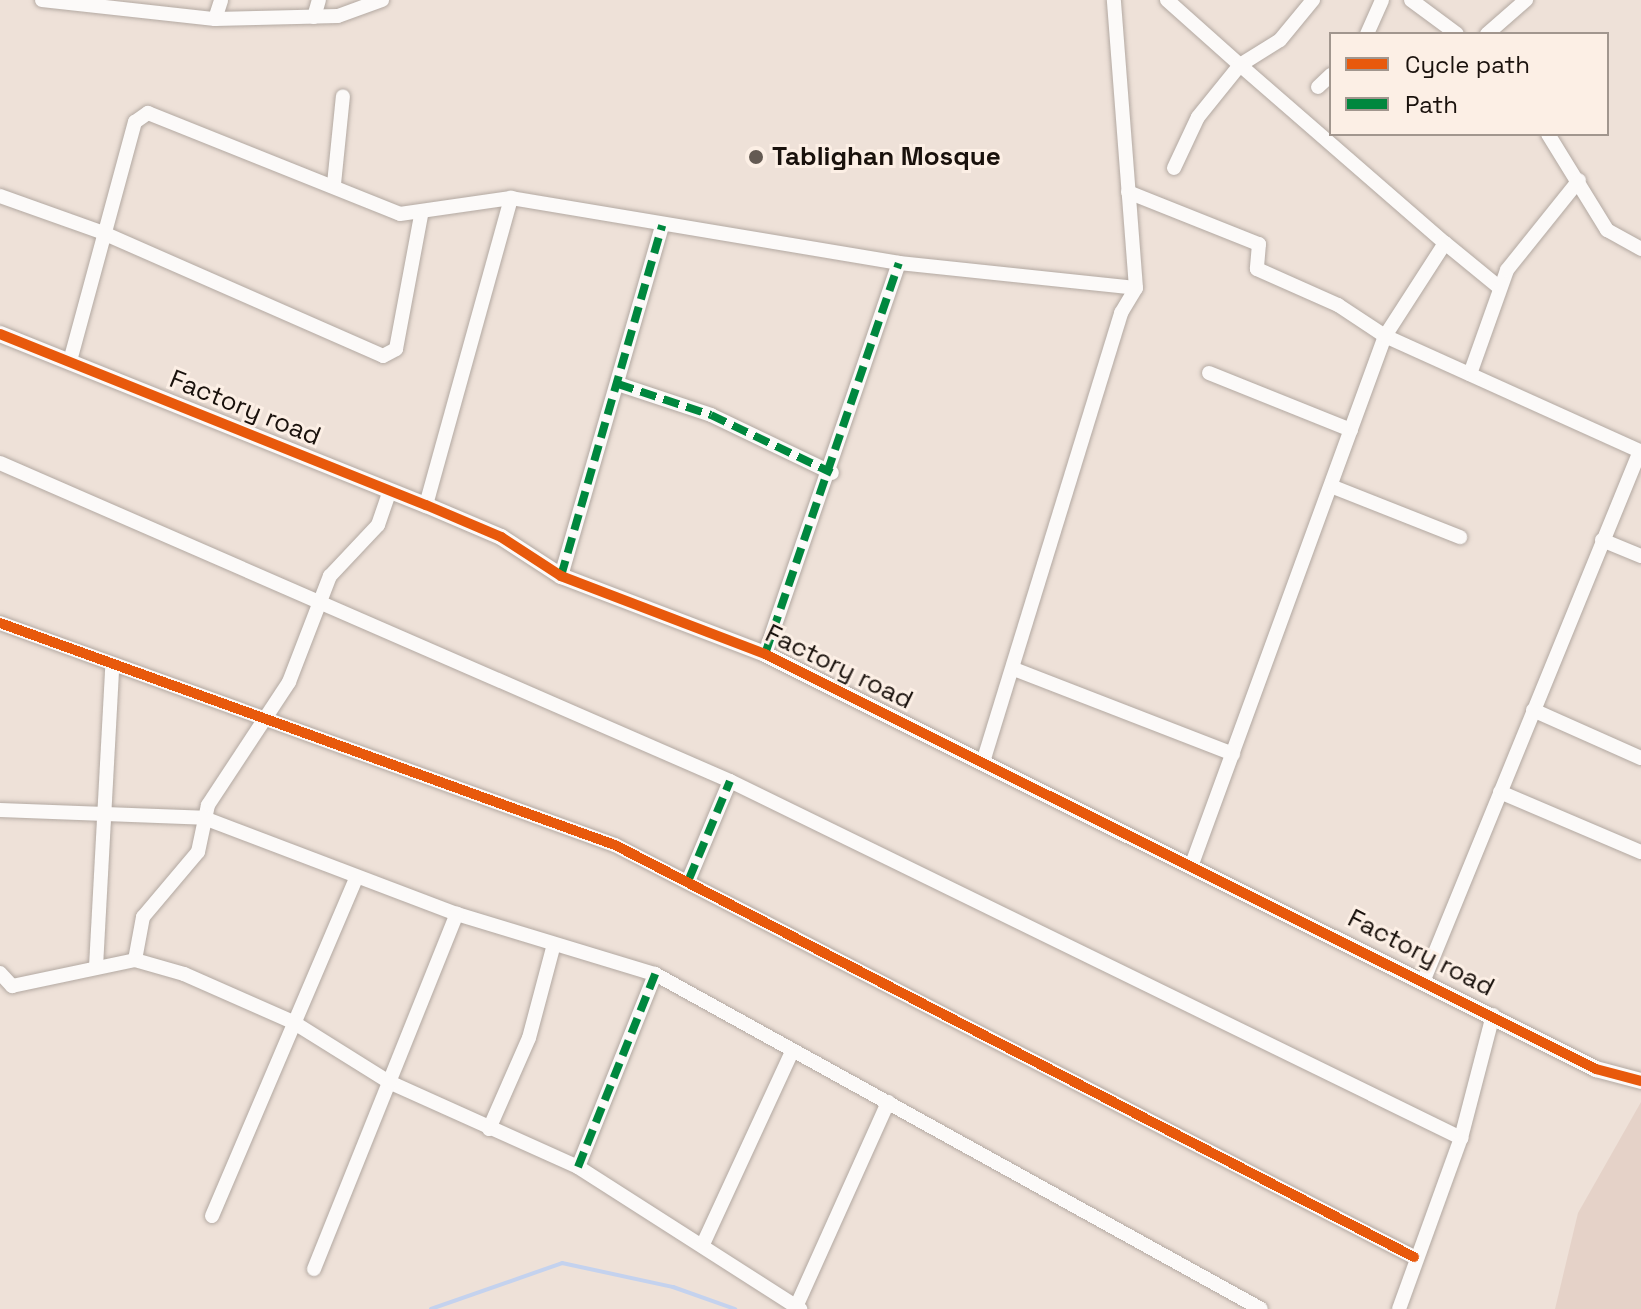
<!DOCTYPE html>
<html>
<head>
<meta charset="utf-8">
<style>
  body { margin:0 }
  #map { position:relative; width:1641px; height:1309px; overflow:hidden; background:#eee1d8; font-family:"Space Grotesk",sans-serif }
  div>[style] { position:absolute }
  .commercial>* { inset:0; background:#e5d2c8 }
  .stream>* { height:4px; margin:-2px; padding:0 2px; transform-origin:2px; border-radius:2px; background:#c4d2ee }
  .roads { filter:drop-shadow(0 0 2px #b3a9a2) drop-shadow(0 0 2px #b3a9a2) }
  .minor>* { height:14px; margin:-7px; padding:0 7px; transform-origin:7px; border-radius:7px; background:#fcfaf9 }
  .tertiary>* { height:16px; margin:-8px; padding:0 8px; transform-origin:8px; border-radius:8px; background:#fcfaf9 }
  .quiet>* { height:8px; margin-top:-4px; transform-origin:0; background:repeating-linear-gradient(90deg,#00873e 0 16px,transparent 0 24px) }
  .cycleway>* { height:10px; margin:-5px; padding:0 5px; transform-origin:5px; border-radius:5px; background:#e8590c }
  .dots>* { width:22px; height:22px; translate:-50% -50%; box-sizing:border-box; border:4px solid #fcefe5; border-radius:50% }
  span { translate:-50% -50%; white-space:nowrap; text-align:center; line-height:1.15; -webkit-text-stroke:6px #fcefe5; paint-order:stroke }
  .poi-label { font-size:26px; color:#19110c; font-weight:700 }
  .left { translate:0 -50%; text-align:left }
  .street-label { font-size:26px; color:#19110c }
  .legend { position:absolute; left:1329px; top:32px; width:280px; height:104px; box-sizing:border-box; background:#fcefe5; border:2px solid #a1968e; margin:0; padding:10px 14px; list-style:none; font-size:24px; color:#19110c }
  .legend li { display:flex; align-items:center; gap:16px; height:40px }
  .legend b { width:40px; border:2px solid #a1968e }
</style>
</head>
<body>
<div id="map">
  <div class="commercial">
    <div style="clip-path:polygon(1641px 1102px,1641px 1309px,1555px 1309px,1578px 1213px)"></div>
  </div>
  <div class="stream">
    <div style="left:431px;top:1309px;width:139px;rotate:-19.3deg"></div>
    <div style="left:562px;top:1263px;width:114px;rotate:12.2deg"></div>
    <div style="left:673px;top:1287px;width:66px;rotate:19.5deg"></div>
  </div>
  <div class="roads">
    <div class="minor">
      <div style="left:42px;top:0;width:174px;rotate:6.3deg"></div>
      <div style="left:215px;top:19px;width:123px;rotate:-1.4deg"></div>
      <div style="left:338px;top:16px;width:47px;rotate:-20deg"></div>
      <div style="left:1167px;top:0;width:98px;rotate:41.7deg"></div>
      <div style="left:1240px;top:65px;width:47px;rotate:-32deg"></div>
      <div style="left:1280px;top:40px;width:52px;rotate:-50.5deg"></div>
      <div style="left:1411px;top:0;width:57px;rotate:36.5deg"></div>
      <div style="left:314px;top:17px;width:18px;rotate:-74deg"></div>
      <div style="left:215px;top:19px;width:20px;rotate:-72deg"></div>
      <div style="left:1367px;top:34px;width:37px;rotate:-66deg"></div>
      <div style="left:1487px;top:34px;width:52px;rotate:-41.1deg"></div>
      <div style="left:1318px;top:87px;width:18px;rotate:-43deg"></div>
      <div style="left:1548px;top:134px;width:113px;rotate:58.4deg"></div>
      <div style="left:1607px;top:230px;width:39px;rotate:29deg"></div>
      <div style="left:1174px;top:168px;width:56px;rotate:-64.8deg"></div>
      <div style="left:1198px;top:117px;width:67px;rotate:-51.1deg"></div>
      <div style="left:1240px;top:65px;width:271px;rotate:41deg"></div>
      <div style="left:1445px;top:243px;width:111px;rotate:122.8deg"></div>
      <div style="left:1385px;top:336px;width:562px;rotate:110.08deg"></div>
      <div style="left:334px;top:184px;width:88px;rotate:-84.2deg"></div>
      <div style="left:1128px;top:192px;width:141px;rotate:21.7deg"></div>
      <div style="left:1259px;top:244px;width:25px;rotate:95deg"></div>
      <div style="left:1257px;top:269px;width:89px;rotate:24deg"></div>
      <div style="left:1338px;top:305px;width:56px;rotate:33.4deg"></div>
      <div style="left:1385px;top:336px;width:280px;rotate:24.3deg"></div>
      <div style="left:1640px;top:451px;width:568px;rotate:112.23deg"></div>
      <div style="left:0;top:196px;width:107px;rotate:19.6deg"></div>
      <div style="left:101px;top:232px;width:308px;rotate:23.7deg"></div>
      <div style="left:383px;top:356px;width:15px;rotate:-28deg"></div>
      <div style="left:396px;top:349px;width:136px;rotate:-79.4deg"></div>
      <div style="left:1445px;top:243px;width:71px;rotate:39.3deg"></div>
      <div style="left:70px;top:361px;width:248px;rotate:-74.8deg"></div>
      <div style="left:135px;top:122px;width:16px;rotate:-35deg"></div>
      <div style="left:148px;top:113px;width:271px;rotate:21.8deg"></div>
      <div style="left:400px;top:214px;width:112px;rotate:-8.2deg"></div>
      <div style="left:511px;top:198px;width:393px;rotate:9.5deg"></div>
      <div style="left:899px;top:263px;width:238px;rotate:6deg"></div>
      <div style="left:1209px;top:373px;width:153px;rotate:21.9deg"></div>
      <div style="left:1470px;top:374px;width:110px;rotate:-70.4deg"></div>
      <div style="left:1507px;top:270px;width:115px;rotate:-51.3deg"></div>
      <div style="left:618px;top:384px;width:98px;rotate:18.4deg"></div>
      <div style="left:711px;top:415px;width:134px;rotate:25.6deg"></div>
      <div style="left:0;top:463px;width:796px;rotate:23.54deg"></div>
      <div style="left:730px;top:781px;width:814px;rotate:26.03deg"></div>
      <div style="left:1331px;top:486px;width:139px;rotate:21.6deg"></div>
      <div style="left:426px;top:505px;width:319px;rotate:-74.5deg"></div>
      <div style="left:1602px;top:540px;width:42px;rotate:22.3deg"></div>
      <div style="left:561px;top:576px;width:365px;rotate:-73.9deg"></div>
      <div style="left:0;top:623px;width:654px;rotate:19.85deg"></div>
      <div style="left:615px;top:845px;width:899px;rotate:27.28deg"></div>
      <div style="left:765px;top:654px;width:413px;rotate:-71.1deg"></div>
      <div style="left:1014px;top:669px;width:235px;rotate:21.2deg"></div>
      <div style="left:1533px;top:710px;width:118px;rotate:24deg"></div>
      <div style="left:983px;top:762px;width:470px;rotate:-72.9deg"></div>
      <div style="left:1121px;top:313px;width:29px;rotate:-59deg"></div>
      <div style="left:1136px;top:288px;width:289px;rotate:-94.4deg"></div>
      <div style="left:1500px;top:792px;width:153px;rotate:23.1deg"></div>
      <div style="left:0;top:810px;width:204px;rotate:2.2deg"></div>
      <div style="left:204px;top:818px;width:271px;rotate:20.8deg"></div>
      <div style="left:457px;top:914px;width:207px;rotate:16.9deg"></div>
      <div style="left:655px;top:974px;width:692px;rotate:28.93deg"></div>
      <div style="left:689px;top:879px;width:106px;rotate:-67.3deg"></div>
      <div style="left:135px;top:960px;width:44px;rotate:-79.5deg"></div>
      <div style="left:143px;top:917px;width:85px;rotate:-49.8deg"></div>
      <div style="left:198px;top:852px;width:48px;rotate:-78deg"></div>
      <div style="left:208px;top:805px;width:147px;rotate:-56.6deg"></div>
      <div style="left:289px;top:682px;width:114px;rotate:-68.9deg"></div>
      <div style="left:330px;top:576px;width:70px;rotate:-46.7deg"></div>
      <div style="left:378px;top:525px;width:36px;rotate:-71deg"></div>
      <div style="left:96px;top:967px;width:299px;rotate:-86.9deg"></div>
      <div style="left:0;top:973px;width:18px;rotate:47deg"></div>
      <div style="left:12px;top:986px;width:126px;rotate:-11.9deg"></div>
      <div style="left:135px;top:960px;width:51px;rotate:15.9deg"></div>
      <div style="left:184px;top:974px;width:119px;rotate:23.8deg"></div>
      <div style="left:293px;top:1022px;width:113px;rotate:32deg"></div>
      <div style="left:389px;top:1082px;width:207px;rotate:24.2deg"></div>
      <div style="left:578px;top:1167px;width:264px;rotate:32.6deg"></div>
      <div style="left:489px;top:1129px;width:99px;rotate:-66.3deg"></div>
      <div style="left:529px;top:1038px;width:97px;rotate:-75.1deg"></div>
      <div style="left:578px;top:1167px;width:208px;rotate:-68.2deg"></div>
      <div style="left:212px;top:1216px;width:367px;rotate:-66.9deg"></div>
      <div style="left:704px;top:1242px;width:207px;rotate:-65.2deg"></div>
      <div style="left:314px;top:1269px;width:383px;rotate:-68.1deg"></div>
      <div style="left:796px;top:1307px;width:225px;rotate:-65.8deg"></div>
      <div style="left:1399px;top:1309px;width:182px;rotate:-70.1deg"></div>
      <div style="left:1461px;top:1138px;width:127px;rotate:-75.4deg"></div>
    </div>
    <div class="tertiary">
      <div style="left:0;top:334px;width:459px;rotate:21.9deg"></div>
      <div style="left:426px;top:505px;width:82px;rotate:23.1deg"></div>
      <div style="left:501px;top:537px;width:72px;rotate:33deg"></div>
      <div style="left:561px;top:576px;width:218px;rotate:20.9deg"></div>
      <div style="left:765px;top:654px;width:929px;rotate:26.54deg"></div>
      <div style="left:1596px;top:1069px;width:47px;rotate:14.9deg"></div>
    </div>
  </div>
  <div class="quiet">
    <div style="left:618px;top:384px;width:98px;rotate:18.4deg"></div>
    <div style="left:711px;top:415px;width:134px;rotate:25.6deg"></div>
    <div style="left:561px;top:576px;width:365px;rotate:-73.9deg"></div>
    <div style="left:765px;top:654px;width:413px;rotate:-71.1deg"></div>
    <div style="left:689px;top:879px;width:106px;rotate:-67.3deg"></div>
    <div style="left:578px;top:1167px;width:208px;rotate:-68.2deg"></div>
  </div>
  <div class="cycleway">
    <div style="left:0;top:334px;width:459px;rotate:21.9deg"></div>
    <div style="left:426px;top:505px;width:82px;rotate:23.1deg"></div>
    <div style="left:501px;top:537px;width:72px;rotate:33deg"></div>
    <div style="left:561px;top:576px;width:218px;rotate:20.9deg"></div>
    <div style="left:765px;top:654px;width:929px;rotate:26.54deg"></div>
    <div style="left:1596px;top:1069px;width:47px;rotate:14.9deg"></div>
    <div style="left:0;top:623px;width:654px;rotate:19.85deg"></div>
    <div style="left:615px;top:845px;width:899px;rotate:27.28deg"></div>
  </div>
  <div class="dots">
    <div style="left:756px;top:157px;background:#645a53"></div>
  </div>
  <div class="poi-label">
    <span class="left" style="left:772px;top:157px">Tablighan Mosque</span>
  </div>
  <div class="street-label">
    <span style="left:245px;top:408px;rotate:22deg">Factory road</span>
    <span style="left:839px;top:667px;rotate:26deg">Factory road</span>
    <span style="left:1421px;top:953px;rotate:27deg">Factory road</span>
  </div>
  <ul class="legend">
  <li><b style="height:10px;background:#e8590c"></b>Cycle path</li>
  <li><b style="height:10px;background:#00873e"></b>Path</li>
  </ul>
</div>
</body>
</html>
